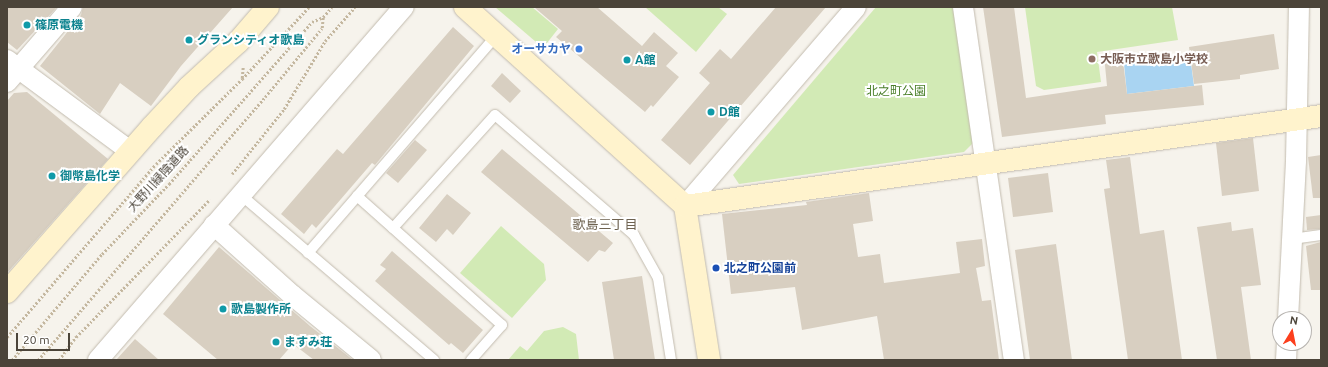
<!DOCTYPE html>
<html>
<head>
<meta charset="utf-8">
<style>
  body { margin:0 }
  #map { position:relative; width:1328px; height:367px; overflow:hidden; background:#f6f3ec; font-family:Ubuntu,"Noto Sans JP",sans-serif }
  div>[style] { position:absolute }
  .green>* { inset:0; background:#d2eab5 }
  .water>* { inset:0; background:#a9d4f2 }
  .building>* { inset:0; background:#d8cfc1 }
  .path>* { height:2.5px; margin-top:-1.25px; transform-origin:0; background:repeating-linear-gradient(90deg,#c4b79f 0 2px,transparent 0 4px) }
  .roads { filter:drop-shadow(0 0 1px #c2bbae) drop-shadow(0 0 1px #c2bbae) }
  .lane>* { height:10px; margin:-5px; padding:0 5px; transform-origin:5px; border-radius:5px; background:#fff }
  .street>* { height:20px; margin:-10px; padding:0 10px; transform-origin:10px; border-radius:10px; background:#fff }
  .secondary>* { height:22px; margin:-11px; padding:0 11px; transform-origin:11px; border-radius:11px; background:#fff3cd }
  .dots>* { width:11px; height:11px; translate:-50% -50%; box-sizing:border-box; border:2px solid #fff; border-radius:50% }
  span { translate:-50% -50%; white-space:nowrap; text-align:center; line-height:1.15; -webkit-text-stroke:4px #fff; paint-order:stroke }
  .culture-label { font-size:12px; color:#0d838f; font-weight:700 }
  .left { translate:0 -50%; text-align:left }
  .shop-label { font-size:12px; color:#366cbe; font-weight:700 }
  .right { translate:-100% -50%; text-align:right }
  .education-label { font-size:12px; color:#785e54; font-weight:700 }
  .park-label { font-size:12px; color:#4a7f2a }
  .street-label { font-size:12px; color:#4b4439 }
  .transit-label { font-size:12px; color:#164399; font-weight:700 }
  .neighbourhood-label { font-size:13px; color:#6e6250 }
  .frame { position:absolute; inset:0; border:8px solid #4b4439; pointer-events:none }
  .north { position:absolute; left:1272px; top:311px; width:40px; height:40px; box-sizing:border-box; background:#fff; border:1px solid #b7b4b0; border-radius:50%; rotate:10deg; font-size:11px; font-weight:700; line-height:16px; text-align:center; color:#4b4439 }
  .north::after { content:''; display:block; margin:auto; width:14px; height:18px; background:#fc3f1d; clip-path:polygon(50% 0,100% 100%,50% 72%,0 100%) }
  .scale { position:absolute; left:16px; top:333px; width:54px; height:18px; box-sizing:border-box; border:2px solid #4b4439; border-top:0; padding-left:5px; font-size:12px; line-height:14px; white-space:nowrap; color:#4b4439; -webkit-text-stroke:3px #fff; paint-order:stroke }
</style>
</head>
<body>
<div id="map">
  <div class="green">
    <div style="clip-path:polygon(495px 7px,532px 7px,558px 29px,543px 48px)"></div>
    <div style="clip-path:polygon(645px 7px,718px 7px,727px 14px,696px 52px)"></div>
    <div style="clip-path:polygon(876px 7px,954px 7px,973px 143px,964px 152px,739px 184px,733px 175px)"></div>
    <div style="clip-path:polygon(1025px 7px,1172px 7px,1178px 40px,1097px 52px,1101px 82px,1044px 90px,1036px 86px)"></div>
    <div style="clip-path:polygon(501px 226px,544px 264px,546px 280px,512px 318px,460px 273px)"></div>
    <div style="clip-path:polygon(563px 327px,576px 334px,579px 360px,508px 360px,520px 346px,527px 351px,544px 331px)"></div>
  </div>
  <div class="water">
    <div style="clip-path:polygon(1190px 56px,1194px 86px,1127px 94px,1124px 64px)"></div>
  </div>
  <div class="building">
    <div style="clip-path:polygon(7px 7px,57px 7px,17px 50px,7px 42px)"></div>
    <div style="clip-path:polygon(83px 7px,233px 7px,181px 66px,151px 106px,120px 83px,100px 114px,40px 66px,81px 15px)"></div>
    <div style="clip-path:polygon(534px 7px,597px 7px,642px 46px,654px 32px,678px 53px,666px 66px,679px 77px,653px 107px,651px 105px,645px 112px,556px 37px,562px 31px)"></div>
    <div style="clip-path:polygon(776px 7px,826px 7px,690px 165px,661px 140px,710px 83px,699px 73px,720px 49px,731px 59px)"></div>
    <div style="clip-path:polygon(983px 7px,1014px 7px,1026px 98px,1107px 86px,1104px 55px,1122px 53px,1127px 94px,1202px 85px,1204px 105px,1105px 115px,1106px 124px,1002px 137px)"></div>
    <div style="clip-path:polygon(453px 27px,474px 46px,375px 165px,372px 163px,316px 228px,312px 224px,304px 234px,281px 214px,337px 149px,343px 154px)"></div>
    <div style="clip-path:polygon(1274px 34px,1279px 69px,1240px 75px,1240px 79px,1194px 84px,1189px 47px)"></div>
    <div style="clip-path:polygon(502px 73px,521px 91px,510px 103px,491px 86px)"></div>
    <div style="clip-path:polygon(27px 92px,108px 159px,7px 273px,7px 101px,14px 93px)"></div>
    <div style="clip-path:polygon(1253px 138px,1259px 191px,1222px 196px,1216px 143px)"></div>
    <div style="clip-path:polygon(415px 140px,427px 150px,398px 183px,386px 173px)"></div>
    <div style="clip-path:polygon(502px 149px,613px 243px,605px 252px,599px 250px,588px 262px,481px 172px)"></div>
    <div style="clip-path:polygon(1321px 155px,1321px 198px,1313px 198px,1308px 157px)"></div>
    <div style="clip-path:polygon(1130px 157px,1140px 234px,1164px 230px,1182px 360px,1128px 360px,1104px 189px,1110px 188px,1106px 160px)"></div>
    <div style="clip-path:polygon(1048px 173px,1053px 212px,1013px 217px,1008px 178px)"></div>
    <div style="clip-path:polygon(869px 193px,873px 221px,853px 224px,858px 257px,880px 254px,884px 283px,960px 273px,956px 242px,982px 239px,985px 266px,976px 268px,982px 301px,991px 300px,999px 360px,884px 360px,877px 316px,802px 330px,795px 287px,731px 294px,722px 214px,807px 205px,806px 202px)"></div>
    <div style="clip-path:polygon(447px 194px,471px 213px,453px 235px,447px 229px,436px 242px,419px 228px)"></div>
    <div style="clip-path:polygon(1321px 215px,1321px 229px,1307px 230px,1306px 217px)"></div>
    <div style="clip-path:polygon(1231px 222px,1232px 231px,1253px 228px,1261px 285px,1241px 287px,1251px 360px,1217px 360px,1197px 227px)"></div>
    <div style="clip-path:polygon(1321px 242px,1321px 290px,1311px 290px,1306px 246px)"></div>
    <div style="clip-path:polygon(1056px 244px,1072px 360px,1030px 360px,1015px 250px)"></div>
    <div style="clip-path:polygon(219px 247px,310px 326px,353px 360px,314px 360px,293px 344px,279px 360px,218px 360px,163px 314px)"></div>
    <div style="clip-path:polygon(392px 251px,483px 330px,463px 353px,451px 343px,449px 345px,375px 281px,386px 269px,380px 265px)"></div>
    <div style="clip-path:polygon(642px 276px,655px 360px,614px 360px,602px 282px)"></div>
    <div style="clip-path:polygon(135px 339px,159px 360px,116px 360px)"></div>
  </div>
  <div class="path">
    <div style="left:242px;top:78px;width:12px;rotate:-85deg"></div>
    <div style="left:232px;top:174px;width:83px;rotate:-51.3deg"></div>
    <div style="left:284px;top:109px;width:79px;rotate:-58.9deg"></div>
    <div style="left:325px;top:41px;width:45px;rotate:-48.6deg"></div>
    <div style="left:7px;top:337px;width:228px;rotate:-49.3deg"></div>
    <div style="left:156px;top:164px;width:121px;rotate:-44.7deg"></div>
    <div style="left:242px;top:79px;width:98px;rotate:-47.1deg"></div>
    <div style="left:12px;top:360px;width:139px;rotate:-49.7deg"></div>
    <div style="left:102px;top:254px;width:97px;rotate:-46.3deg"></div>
    <div style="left:169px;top:184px;width:216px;rotate:-48.6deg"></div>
    <div style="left:312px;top:22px;width:12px;rotate:-24deg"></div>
    <div style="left:323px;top:17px;width:13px;rotate:-48deg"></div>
    <div style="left:38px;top:360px;width:347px;rotate:-49.2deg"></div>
    <div style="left:265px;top:97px;width:89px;rotate:-50.4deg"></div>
    <div style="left:322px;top:28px;width:11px;rotate:-85deg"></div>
    <div style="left:59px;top:360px;width:29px;rotate:-54deg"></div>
    <div style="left:76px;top:337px;width:192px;rotate:-45.8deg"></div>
  </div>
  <div class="roads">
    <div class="lane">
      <div style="left:241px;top:195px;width:254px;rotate:40.5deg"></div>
      <div style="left:357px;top:196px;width:194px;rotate:41.7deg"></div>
      <div style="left:502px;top:325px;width:47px;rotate:131.5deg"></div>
      <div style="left:393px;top:228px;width:152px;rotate:-47.9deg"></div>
      <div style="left:495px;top:115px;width:184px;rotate:40.8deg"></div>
      <div style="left:634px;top:235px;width:49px;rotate:60.8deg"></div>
      <div style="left:658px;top:278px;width:83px;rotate:81deg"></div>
      <div style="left:1292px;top:239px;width:29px;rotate:-8deg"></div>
      <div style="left:308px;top:253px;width:287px;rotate:-49.1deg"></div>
    </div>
    <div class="street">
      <div style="left:963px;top:7px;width:357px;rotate:81.8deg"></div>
      <div style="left:7px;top:60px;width:153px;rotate:36.5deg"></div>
      <div style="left:7px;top:82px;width:99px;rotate:-49.1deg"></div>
      <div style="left:685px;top:206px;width:262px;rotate:-49.3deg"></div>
      <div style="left:214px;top:225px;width:105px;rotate:41.9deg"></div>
      <div style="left:292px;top:295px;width:102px;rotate:39.4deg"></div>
      <div style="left:1288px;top:319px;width:158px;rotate:-87.1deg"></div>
      <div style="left:1296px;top:161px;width:154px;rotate:-88.9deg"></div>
      <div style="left:98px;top:360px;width:467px;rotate:-49.1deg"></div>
      <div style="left:1286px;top:360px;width:17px;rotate:-87deg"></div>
    </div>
    <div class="secondary">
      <div style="left:465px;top:7px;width:297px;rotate:42.1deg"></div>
      <div style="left:685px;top:206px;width:156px;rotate:81.1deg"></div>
      <div style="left:685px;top:206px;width:642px;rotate:-8.05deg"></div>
      <div style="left:7px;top:292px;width:220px;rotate:-48.7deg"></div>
      <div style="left:152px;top:127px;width:54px;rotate:-47.2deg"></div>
      <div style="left:189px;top:87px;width:67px;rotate:-42.6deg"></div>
      <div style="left:238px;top:42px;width:46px;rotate:-49.4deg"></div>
    </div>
  </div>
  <div class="dots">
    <div style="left:27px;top:25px;background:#0f9aa8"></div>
    <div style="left:189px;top:40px;background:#0f9aa8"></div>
    <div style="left:579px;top:49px;background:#3f7fe0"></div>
    <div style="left:1092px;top:59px;background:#8d6e63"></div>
    <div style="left:627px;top:60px;background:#0f9aa8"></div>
    <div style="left:711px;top:112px;background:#0f9aa8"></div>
    <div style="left:52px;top:176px;background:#0f9aa8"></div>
    <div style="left:716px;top:268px;background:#1a4fb4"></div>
    <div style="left:223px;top:309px;background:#0f9aa8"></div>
    <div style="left:276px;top:342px;background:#0f9aa8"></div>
  </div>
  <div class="culture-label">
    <span class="left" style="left:35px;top:25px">篠原電機</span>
    <span class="left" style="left:197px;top:40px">グランシティオ歌島</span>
    <span class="left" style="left:635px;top:60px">A館</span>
    <span class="left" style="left:719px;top:112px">D館</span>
    <span class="left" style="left:60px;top:176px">御幣島化学</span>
    <span class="left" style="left:231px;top:309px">歌島製作所</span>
    <span class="left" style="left:284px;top:342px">ますみ荘</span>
  </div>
  <div class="shop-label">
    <span class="right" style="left:571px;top:49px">オーサカヤ</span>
  </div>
  <div class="education-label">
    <span class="left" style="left:1100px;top:59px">大阪市立歌島小学校</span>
  </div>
  <div class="park-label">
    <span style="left:896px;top:91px">北之町公園</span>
  </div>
  <div class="street-label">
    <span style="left:158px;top:179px;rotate:-48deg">大野川緑陰道路</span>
  </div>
  <div class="transit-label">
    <span class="left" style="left:724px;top:268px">北之町公園前</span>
  </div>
  <div class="neighbourhood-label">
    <span style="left:605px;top:224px">歌島三丁目</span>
  </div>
  <div class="frame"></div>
  <div class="north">N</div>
  <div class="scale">20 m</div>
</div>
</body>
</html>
